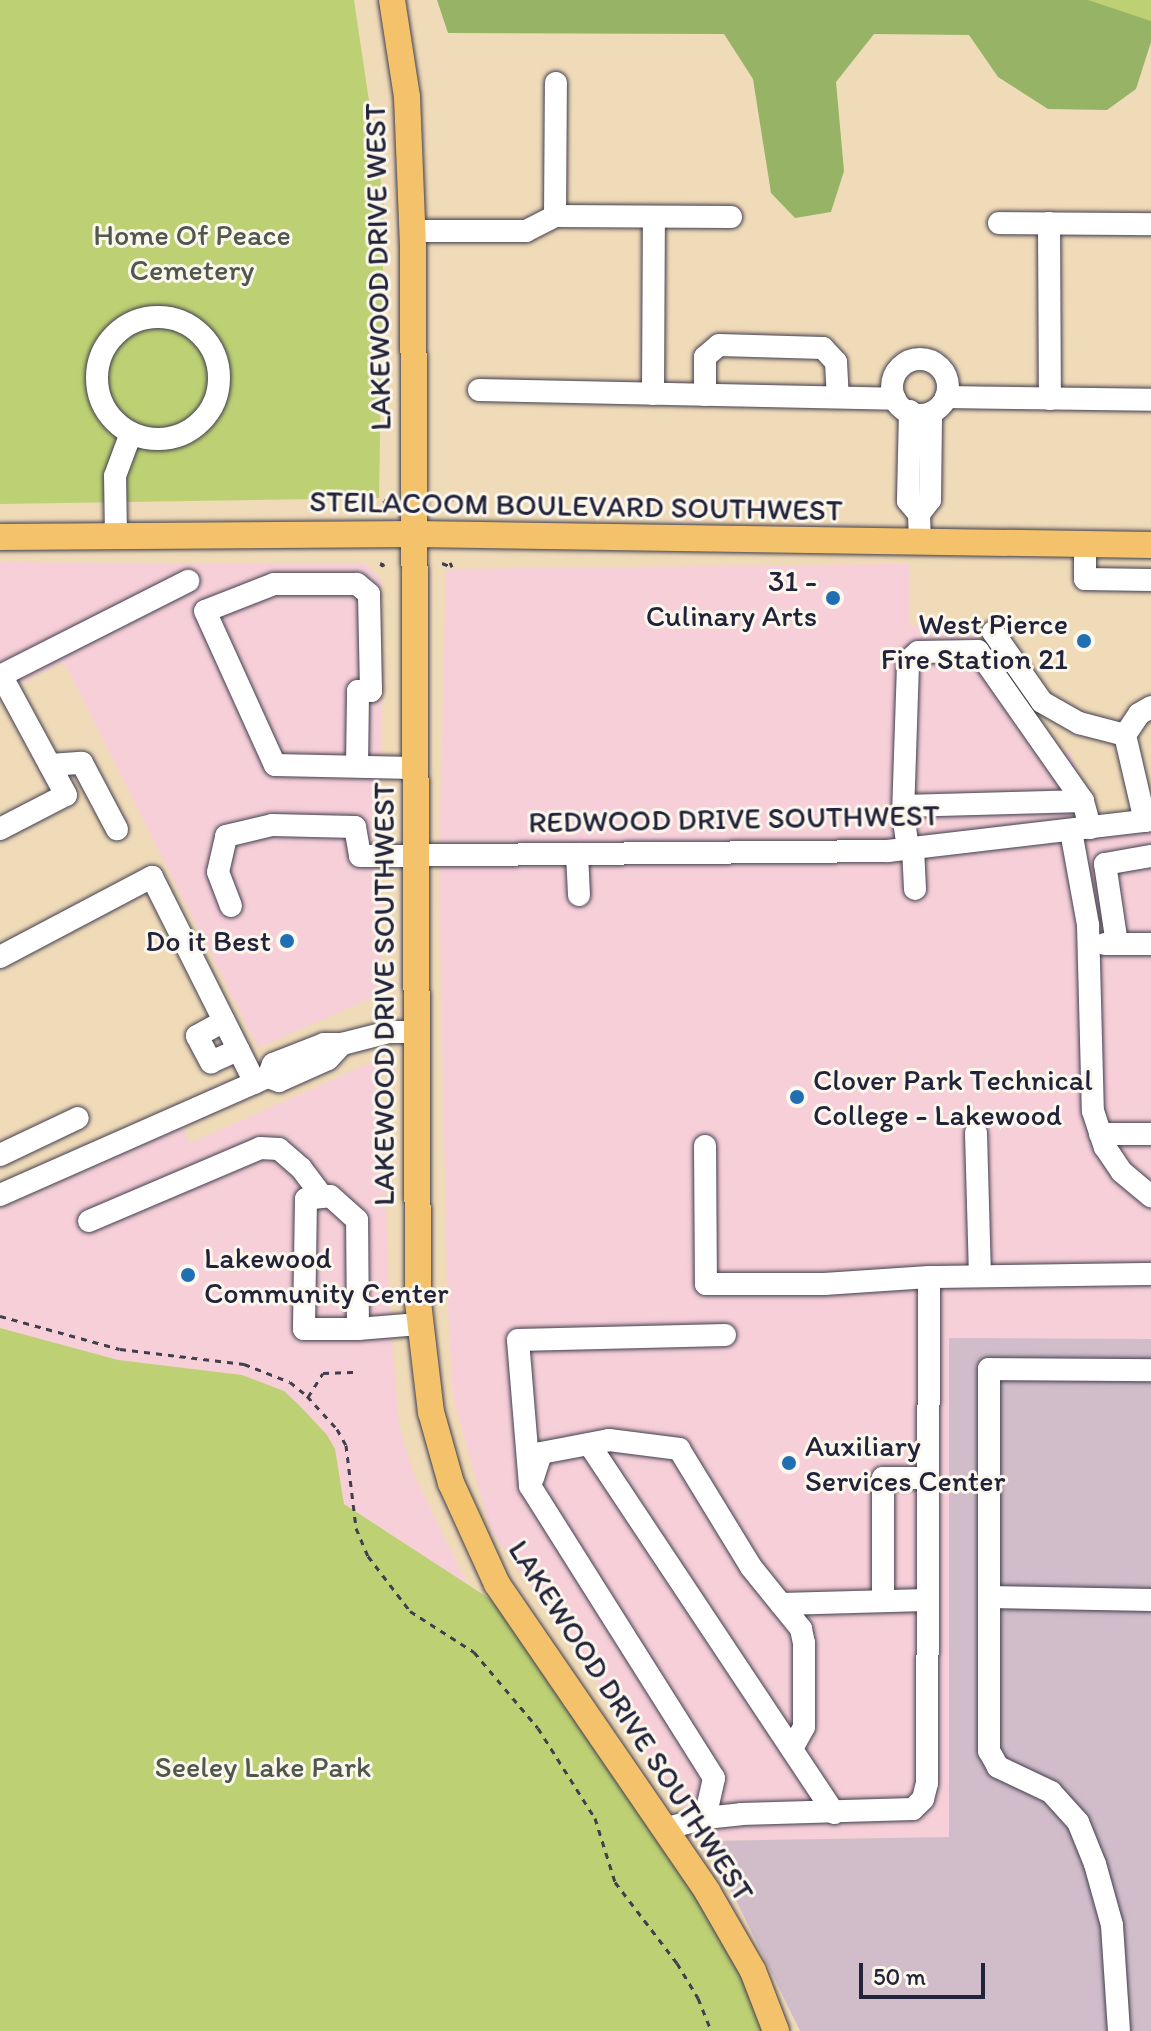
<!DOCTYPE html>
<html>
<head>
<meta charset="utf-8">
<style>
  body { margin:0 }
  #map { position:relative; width:1151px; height:2031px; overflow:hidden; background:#f0dbb9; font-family:Itim,sans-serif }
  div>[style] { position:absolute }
  .built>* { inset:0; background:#f6cfd8 }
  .industrial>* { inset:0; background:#d1bdca }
  .green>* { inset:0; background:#bdd174 }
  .forest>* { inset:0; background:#96b366 }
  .path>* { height:3px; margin-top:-1.5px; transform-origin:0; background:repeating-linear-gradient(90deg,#413e4e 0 6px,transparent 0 12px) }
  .roads { filter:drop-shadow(0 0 2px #413e4e) drop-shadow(0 0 2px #413e4e) }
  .minor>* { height:22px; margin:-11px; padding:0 11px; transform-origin:11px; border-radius:11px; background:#fff }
  .minor>.ring { margin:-11px; padding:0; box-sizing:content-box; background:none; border:22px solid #fff; border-radius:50% }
  .major>* { height:26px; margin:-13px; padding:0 13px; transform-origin:13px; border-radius:13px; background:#f3c26a }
  .dots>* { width:22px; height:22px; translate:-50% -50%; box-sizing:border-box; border:4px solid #fbf7ec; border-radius:50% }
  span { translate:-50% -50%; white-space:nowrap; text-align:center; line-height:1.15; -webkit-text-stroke:6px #fbf7ec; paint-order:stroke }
  .park-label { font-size:30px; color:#50574c }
  .street-label { font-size:30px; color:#22223b }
  .poi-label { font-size:30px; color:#22223b }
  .right { translate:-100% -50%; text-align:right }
  .left { translate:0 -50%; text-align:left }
  .scale { position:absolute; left:859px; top:1963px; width:126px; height:36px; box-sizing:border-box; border:4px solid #22223b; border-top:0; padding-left:10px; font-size:24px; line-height:28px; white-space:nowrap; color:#22223b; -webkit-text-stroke:6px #fbf7ec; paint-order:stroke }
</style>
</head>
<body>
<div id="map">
  <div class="built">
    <div style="clip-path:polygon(0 562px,367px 564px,381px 580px,381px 994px,258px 1048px,64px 662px,0 694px)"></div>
    <div style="clip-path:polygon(910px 564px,910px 626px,968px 626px,1058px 757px,1069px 751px,1097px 817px,1151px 808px,1151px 1339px,949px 1339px,949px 1837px,707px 1841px,490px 1529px,453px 1397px,447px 1294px,439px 867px,446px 569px)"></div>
    <div style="clip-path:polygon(381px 1058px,389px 1296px,399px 1426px,414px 1475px,468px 1585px,285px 1466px,0 1334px,0 1209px,182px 1126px,190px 1143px)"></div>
  </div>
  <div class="industrial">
    <div style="clip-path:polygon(949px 1338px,1151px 1339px,1151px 2031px,800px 2031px,707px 1841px,949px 1837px)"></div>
  </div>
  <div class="green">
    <div style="clip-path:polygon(0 0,354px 0,384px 202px,379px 498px,0 504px)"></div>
    <div style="clip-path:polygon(1088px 0,1151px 0,1151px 21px,1098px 5px)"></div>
    <div style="clip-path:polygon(0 1328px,118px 1360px,242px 1375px,284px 1391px,299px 1405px,327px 1435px,335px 1449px,344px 1504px,516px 1616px,707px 1891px,776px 2031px,0 2031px)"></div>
  </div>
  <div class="forest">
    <div style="clip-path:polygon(437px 0,1088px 0,1151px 21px,1151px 42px,1136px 89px,1107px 110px,1048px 109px,998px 77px,969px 35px,874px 34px,836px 82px,844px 171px,831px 212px,795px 218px,771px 193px,753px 79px,724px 34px,448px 33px)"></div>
  </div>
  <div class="path">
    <div style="left:450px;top:498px;width:4px;rotate:-14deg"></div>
    <div style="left:454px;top:497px;width:4px;rotate:124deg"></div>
    <div style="left:385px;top:506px;width:6px;rotate:-99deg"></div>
    <div style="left:384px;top:500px;width:7px"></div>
    <div style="left:382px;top:562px;width:4px;rotate:104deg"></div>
    <div style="left:381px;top:566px;width:4px;rotate:-27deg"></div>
    <div style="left:442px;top:563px;width:11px;rotate:22deg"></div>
    <div style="left:452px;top:567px;width:5px;rotate:-112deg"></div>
    <div style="left:0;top:1316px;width:124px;rotate:15.4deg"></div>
    <div style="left:120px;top:1349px;width:125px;rotate:6.9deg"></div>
    <div style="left:244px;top:1364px;width:49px;rotate:21.4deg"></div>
    <div style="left:290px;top:1382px;width:22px;rotate:39deg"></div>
    <div style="left:307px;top:1396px;width:45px;rotate:47.7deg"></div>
    <div style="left:337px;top:1429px;width:18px;rotate:61deg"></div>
    <div style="left:346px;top:1445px;width:84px;rotate:83.1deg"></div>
    <div style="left:356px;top:1528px;width:30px;rotate:67deg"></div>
    <div style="left:368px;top:1556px;width:69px;rotate:52.6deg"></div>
    <div style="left:410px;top:1611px;width:76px;rotate:32.6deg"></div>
    <div style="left:474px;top:1652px;width:99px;rotate:49.9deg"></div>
    <div style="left:538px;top:1728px;width:107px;rotate:57.7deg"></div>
    <div style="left:595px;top:1818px;width:67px;rotate:72.6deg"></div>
    <div style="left:615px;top:1882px;width:102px;rotate:52.6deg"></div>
    <div style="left:677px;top:1963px;width:41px;rotate:59deg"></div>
    <div style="left:698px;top:1998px;width:35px;rotate:68deg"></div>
    <div style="left:308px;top:1397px;width:28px;rotate:-58deg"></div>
    <div style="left:323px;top:1373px;width:36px;rotate:-2deg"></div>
  </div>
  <div class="roads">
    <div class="minor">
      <div style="left:555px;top:216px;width:133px;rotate:-89.6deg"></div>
      <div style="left:999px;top:223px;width:152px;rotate:0.4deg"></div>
      <div style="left:1049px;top:223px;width:176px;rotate:89.7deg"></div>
      <div style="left:412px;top:231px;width:114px"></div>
      <div style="left:526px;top:231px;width:33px;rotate:-27deg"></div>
      <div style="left:555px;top:216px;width:176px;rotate:0.3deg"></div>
      <div class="ring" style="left:97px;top:317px;width:100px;height:100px"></div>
      <div class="ring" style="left:892px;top:359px;width:34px;height:34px"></div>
      <div style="left:479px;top:390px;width:416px;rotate:1.2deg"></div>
      <div style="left:653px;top:394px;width:177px;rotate:-89.7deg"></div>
      <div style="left:705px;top:395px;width:38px;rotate:-90deg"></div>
      <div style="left:705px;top:357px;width:18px;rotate:-41deg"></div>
      <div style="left:719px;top:345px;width:104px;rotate:1.7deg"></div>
      <div style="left:823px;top:348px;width:19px;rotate:47deg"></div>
      <div style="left:836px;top:362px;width:35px;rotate:87deg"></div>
      <div style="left:946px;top:397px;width:205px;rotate:0.8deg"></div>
      <div style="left:910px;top:411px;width:90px;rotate:91.3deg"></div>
      <div style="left:908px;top:501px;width:17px;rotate:50deg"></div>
      <div style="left:919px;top:514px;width:29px;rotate:88deg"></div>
      <div style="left:919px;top:514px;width:18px;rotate:-52deg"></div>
      <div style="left:930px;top:500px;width:87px;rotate:-89.3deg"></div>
      <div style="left:116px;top:537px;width:61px;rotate:-90.9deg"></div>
      <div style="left:115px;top:476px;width:46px;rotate:-69.6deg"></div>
      <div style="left:1085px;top:545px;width:34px;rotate:90deg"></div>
      <div style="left:1085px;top:579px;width:66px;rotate:0.9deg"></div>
      <div style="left:993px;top:632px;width:85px;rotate:55deg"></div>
      <div style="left:1042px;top:702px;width:43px;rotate:29.6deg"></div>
      <div style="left:1079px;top:723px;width:48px;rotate:14.6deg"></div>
      <div style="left:0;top:676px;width:211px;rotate:-26.8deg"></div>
      <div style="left:50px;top:765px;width:32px;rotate:-4deg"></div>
      <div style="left:82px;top:763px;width:75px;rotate:62.1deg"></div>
      <div style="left:357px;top:766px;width:75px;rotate:-89.2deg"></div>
      <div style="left:358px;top:691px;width:13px"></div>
      <div style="left:371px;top:691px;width:97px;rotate:-91.2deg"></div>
      <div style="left:369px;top:594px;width:16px;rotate:-140deg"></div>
      <div style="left:357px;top:584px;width:83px;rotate:180deg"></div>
      <div style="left:274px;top:584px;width:74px;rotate:158.6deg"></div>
      <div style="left:205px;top:611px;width:169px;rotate:65.6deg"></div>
      <div style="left:275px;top:765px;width:139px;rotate:1.2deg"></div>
      <div style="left:904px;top:806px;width:179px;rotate:-1.6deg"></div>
      <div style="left:1145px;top:821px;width:88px;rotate:-103.1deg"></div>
      <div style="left:1125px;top:735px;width:25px;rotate:-56deg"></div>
      <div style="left:1139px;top:714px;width:14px;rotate:-30deg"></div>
      <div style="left:0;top:829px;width:74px;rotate:-27.3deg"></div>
      <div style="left:66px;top:795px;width:136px;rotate:-118.4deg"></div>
      <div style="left:1071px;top:831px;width:96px;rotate:79.7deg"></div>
      <div style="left:1088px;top:925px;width:186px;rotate:88.5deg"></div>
      <div style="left:1093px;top:1111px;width:38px;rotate:72deg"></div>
      <div style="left:1105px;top:1147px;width:30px;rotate:56deg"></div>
      <div style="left:1122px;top:1172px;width:38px;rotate:40deg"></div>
      <div style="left:913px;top:848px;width:41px;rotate:87.2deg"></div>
      <div style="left:908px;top:849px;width:34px;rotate:-98deg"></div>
      <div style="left:903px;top:815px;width:154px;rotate:-88.1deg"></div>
      <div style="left:908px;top:661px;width:13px;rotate:-42deg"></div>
      <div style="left:918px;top:652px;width:60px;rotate:-1deg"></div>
      <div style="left:978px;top:651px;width:183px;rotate:55deg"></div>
      <div style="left:1083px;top:801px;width:28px;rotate:75deg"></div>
      <div style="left:577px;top:854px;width:41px;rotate:87.2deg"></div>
      <div style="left:231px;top:906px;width:36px;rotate:-111deg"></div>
      <div style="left:218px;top:872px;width:37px;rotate:-77deg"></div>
      <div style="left:226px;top:836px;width:47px;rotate:-13.4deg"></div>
      <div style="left:272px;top:825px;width:83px;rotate:1.4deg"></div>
      <div style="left:355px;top:827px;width:29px;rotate:80deg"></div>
      <div style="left:360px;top:856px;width:528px;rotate:-0.54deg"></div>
      <div style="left:888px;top:851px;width:265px;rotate:-6.7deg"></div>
      <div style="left:1105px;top:944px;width:46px"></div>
      <div style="left:1117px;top:944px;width:81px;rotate:-98.5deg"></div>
      <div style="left:1105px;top:864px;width:47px;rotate:-9.9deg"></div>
      <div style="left:0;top:957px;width:172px;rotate:-27.8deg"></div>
      <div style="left:152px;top:877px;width:230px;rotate:63.4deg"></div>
      <div style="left:224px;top:1021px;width:31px;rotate:151deg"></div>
      <div style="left:197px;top:1036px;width:30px;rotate:62deg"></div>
      <div style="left:211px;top:1062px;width:30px;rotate:-24deg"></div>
      <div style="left:268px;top:1077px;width:14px;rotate:-69deg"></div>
      <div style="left:273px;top:1064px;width:55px;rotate:-21.4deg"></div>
      <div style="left:324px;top:1044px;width:18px"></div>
      <div style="left:342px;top:1044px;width:49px;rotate:-14.3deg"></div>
      <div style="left:389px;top:1032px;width:26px"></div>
      <div style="left:976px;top:1133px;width:143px;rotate:88.4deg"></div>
      <div style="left:1100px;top:1134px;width:51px"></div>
      <div style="left:705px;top:1146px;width:138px;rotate:89.6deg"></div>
      <div style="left:706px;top:1284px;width:118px"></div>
      <div style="left:824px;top:1284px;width:105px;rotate:-3.8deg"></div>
      <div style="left:0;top:1155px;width:86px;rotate:-25.4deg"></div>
      <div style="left:0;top:1195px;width:293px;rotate:-23.8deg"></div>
      <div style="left:268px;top:1077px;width:12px;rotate:20deg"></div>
      <div style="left:279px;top:1081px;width:54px;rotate:-24.2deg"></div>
      <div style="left:328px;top:1059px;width:21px;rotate:-47deg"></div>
      <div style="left:89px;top:1221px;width:186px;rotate:-23.1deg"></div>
      <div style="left:260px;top:1148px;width:19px;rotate:3deg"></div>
      <div style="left:279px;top:1149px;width:29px;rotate:41deg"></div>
      <div style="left:301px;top:1168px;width:36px;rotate:53deg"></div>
      <div style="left:358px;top:1329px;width:109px;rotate:-90.5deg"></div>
      <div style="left:357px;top:1220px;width:36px;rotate:-138deg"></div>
      <div style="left:330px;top:1196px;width:24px;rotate:173deg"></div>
      <div style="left:306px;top:1199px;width:130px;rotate:90.9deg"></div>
      <div style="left:304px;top:1329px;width:54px"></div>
      <div style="left:358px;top:1329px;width:61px;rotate:-4.7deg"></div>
      <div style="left:589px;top:1444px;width:443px;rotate:56.4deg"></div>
      <div style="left:533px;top:1478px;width:26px;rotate:-72deg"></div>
      <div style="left:541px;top:1453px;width:69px;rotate:-10.8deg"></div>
      <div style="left:609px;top:1440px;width:71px;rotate:7.3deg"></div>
      <div style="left:679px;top:1449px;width:138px;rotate:58.6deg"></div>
      <div style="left:751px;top:1567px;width:48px;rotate:51deg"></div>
      <div style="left:781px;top:1604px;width:146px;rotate:-1.6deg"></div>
      <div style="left:989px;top:1597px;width:162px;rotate:1.1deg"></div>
      <div style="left:883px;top:1601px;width:123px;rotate:-90deg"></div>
      <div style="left:883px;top:1478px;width:45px"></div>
      <div style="left:781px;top:1604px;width:32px;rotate:51deg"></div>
      <div style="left:801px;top:1629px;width:14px;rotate:78deg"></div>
      <div style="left:804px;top:1643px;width:84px;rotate:90deg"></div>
      <div style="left:804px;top:1727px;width:25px;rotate:119deg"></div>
      <div style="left:705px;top:1818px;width:41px;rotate:-77.3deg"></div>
      <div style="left:714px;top:1778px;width:345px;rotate:-122.2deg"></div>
      <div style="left:530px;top:1486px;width:146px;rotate:-94.7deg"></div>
      <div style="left:518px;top:1340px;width:207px;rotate:-1.4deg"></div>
      <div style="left:664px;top:1829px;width:42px;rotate:-15deg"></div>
      <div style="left:705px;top:1818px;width:36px;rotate:-6deg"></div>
      <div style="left:741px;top:1814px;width:172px;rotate:-1.7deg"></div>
      <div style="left:913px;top:1809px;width:14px;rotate:-45deg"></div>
      <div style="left:923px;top:1799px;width:16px;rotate:-76deg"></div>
      <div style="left:927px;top:1783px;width:506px;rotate:-89.77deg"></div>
      <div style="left:929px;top:1277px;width:222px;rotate:-0.8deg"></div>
      <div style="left:1119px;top:2031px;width:106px;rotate:-93.8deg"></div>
      <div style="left:1112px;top:1925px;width:63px;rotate:-105.6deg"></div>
      <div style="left:1095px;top:1864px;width:45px;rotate:-112deg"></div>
      <div style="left:1078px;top:1822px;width:40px;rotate:-132deg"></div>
      <div style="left:1051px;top:1792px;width:59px;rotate:-154.7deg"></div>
      <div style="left:998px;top:1767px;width:18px;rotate:-119deg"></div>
      <div style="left:989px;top:1751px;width:382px;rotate:-90deg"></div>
      <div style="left:989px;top:1369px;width:162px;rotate:0.4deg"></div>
    </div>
    <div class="major">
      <div style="left:392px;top:0;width:98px;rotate:81.2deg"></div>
      <div style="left:407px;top:97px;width:149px;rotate:87.7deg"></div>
      <div style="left:413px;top:246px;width:1056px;rotate:89.73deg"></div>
      <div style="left:418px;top:1302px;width:111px;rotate:83.3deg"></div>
      <div style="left:431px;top:1412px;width:74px;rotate:74.3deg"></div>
      <div style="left:451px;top:1483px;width:111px;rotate:65.5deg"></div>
      <div style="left:497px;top:1584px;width:372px;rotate:55.6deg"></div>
      <div style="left:707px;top:1891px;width:92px;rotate:60.1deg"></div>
      <div style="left:753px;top:1971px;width:64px;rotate:69deg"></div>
      <div style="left:0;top:537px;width:415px;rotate:-0.4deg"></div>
      <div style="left:415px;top:534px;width:736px;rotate:0.86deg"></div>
    </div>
  </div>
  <div class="dots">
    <div style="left:833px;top:598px;background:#1f6fb2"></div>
    <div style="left:1084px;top:641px;background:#1f6fb2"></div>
    <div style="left:287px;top:941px;background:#1f6fb2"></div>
    <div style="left:797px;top:1097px;background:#1f6fb2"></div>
    <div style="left:188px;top:1275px;background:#1f6fb2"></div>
    <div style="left:789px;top:1463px;background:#1f6fb2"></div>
  </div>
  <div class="park-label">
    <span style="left:192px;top:252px">Home Of Peace<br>Cemetery</span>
    <span style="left:263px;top:1767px">Seeley Lake Park</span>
  </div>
  <div class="street-label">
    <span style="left:378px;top:267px;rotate:-91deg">LAKEWOOD DRIVE WEST</span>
    <span style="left:576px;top:506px;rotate:1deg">STEILACOOM BOULEVARD SOUTHWEST</span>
    <span style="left:734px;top:819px;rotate:-1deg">REDWOOD DRIVE SOUTHWEST</span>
    <span style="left:384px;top:994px;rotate:-90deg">LAKEWOOD DRIVE SOUTHWEST</span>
    <span style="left:631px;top:1721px;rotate:57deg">LAKEWOOD DRIVE SOUTHWEST</span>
  </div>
  <div class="poi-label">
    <span class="right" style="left:817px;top:598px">31 -<br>Culinary Arts</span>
    <span class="right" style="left:1068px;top:641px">West Pierce<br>Fire Station 21</span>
    <span class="right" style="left:271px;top:941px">Do it Best</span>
    <span class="left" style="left:813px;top:1097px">Clover Park Technical<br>College - Lakewood</span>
    <span class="left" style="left:204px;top:1275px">Lakewood<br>Community Center</span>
    <span class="left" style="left:805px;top:1463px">Auxiliary<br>Services Center</span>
  </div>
  <div class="scale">50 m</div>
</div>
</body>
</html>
